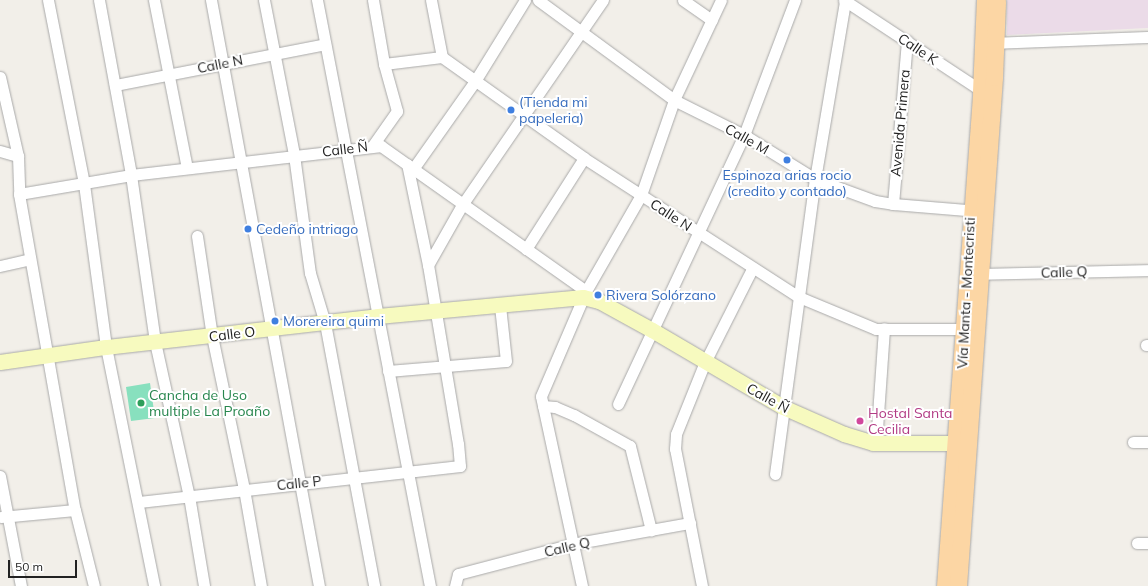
<!DOCTYPE html>
<html>
<head>
<meta charset="utf-8">
<style>
  body { margin:0 }
  #map { position:relative; width:1148px; height:586px; overflow:hidden; background:#f2efe9; font-family:Mulish,sans-serif }
  div>[style] { position:absolute }
  .industrial>* { inset:0; background:#ebdbe8 }
  .pitch>* { inset:0; background:#88e0be }
  .roads { filter:drop-shadow(0 0 1px #a9a9a9) drop-shadow(0 0 1px #a9a9a9) }
  .street>* { height:11px; margin:-5.5px; padding:0 5.5px; transform-origin:5.5px; border-radius:5.5px; background:#fff }
  .secondary>* { height:15px; margin:-7.5px; padding:0 7.5px; transform-origin:7.5px; border-radius:7.5px; background:#f7fabf }
  .primary>* { height:17px; margin:-8.5px; padding:0 8.5px; transform-origin:8.5px; border-radius:8.5px; background:#fcd6a4 }
  .dots>* { width:11px; height:11px; translate:-50% -50%; box-sizing:border-box; border:2px solid #fff; border-radius:50% }
  span { translate:-50% -50%; white-space:nowrap; text-align:center; line-height:1.15; -webkit-text-stroke:4px #fff; paint-order:stroke }
  .street-label { font-size:14px; color:#222 }
  .shop-label { font-size:14px; color:#366cbe }
  .left { translate:0 -50%; text-align:left }
  .leisure-label { font-size:14px; color:#27864d }
  .hotel-label { font-size:14px; color:#b23c85 }
  .scale { position:absolute; left:8px; top:560px; width:69px; height:18px; box-sizing:border-box; border:2px solid #222; border-top:0; padding-left:5px; font-size:12px; line-height:14px; white-space:nowrap; color:#222; -webkit-text-stroke:3px #fff; paint-order:stroke }
</style>
</head>
<body>
<div id="map">
  <div class="industrial">
    <div style="clip-path:polygon(1007px 0,1148px 0,1148px 28px,1007px 35px)"></div>
  </div>
  <div class="pitch">
    <div style="clip-path:polygon(150px 383px,155px 418px,131px 421px,126px 387px)"></div>
  </div>
  <div class="roads">
    <div class="street">
      <div style="left:48px;top:0;width:187px;rotate:78.9deg"></div>
      <div style="left:84px;top:184px;width:164px;rotate:82.3deg"></div>
      <div style="left:106px;top:347px;width:244px;rotate:78.6deg"></div>
      <div style="left:99px;top:0;width:178px;rotate:79.6deg"></div>
      <div style="left:131px;top:175px;width:169px;rotate:81.8deg"></div>
      <div style="left:155px;top:342px;width:158px;rotate:77.6deg"></div>
      <div style="left:189px;top:496px;width:91px;rotate:80.5deg"></div>
      <div style="left:154px;top:0;width:171px;rotate:78.9deg"></div>
      <div style="left:211px;top:0;width:596px;rotate:79.56deg"></div>
      <div style="left:264px;top:0;width:158px;rotate:79deg"></div>
      <div style="left:294px;top:155px;width:119px;rotate:82.3deg"></div>
      <div style="left:310px;top:273px;width:52px;rotate:73.3deg"></div>
      <div style="left:325px;top:323px;width:268px;rotate:79.4deg"></div>
      <div style="left:317px;top:0;width:597px;rotate:79.09deg"></div>
      <div style="left:373px;top:0;width:65px;rotate:80.2deg"></div>
      <div style="left:384px;top:64px;width:49px;rotate:74.5deg"></div>
      <div style="left:397px;top:111px;width:42px;rotate:125.2deg"></div>
      <div style="left:431px;top:0;width:58px;rotate:79.1deg"></div>
      <div style="left:538px;top:0;width:169px;rotate:36.3deg"></div>
      <div style="left:674px;top:100px;width:78px;rotate:26.6deg"></div>
      <div style="left:744px;top:135px;width:84px;rotate:31.8deg"></div>
      <div style="left:815px;top:179px;width:64px;rotate:20.1deg"></div>
      <div style="left:875px;top:201px;width:18px;rotate:9deg"></div>
      <div style="left:893px;top:204px;width:86px;rotate:4.7deg"></div>
      <div style="left:683px;top:0;width:35px;rotate:35deg"></div>
      <div style="left:844px;top:0;width:169px;rotate:33.4deg"></div>
      <div style="left:990px;top:43px;width:158px;rotate:-2.2deg"></div>
      <div style="left:384px;top:64px;width:58px;rotate:-6.9deg"></div>
      <div style="left:442px;top:57px;width:174px;rotate:35.4deg"></div>
      <div style="left:584px;top:158px;width:256px;rotate:32.9deg"></div>
      <div style="left:799px;top:297px;width:83px;rotate:22.6deg"></div>
      <div style="left:876px;top:329px;width:94px"></div>
      <div style="left:0;top:77px;width:81px;rotate:77.2deg"></div>
      <div style="left:18px;top:156px;width:38px;rotate:88deg"></div>
      <div style="left:19px;top:194px;width:321px;rotate:80deg"></div>
      <div style="left:75px;top:510px;width:78px;rotate:76deg"></div>
      <div style="left:115px;top:85px;width:214px;rotate:-11deg"></div>
      <div style="left:0;top:151px;width:19px;rotate:16deg"></div>
      <div style="left:413px;top:169px;width:108px;rotate:-54.8deg"></div>
      <div style="left:475px;top:81px;width:95px;rotate:-58.3deg"></div>
      <div style="left:19px;top:194px;width:114px;rotate:-9.6deg"></div>
      <div style="left:131px;top:175px;width:252px;rotate:-6.6deg"></div>
      <div style="left:381px;top:146px;width:251px;rotate:35.3deg"></div>
      <div style="left:893px;top:204px;width:164px;rotate:-85.1deg"></div>
      <div style="left:197px;top:236px;width:101px;rotate:81.5deg"></div>
      <div style="left:212px;top:336px;width:156px;rotate:78.2deg"></div>
      <div style="left:244px;top:489px;width:98px;rotate:80.1deg"></div>
      <div style="left:526px;top:249px;width:108px;rotate:-57.5deg"></div>
      <div style="left:428px;top:265px;width:69px;rotate:-60.5deg"></div>
      <div style="left:462px;top:205px;width:249px;rotate:-55.5deg"></div>
      <div style="left:0;top:266px;width:31px;rotate:-13deg"></div>
      <div style="left:975px;top:274px;width:173px;rotate:-1.3deg"></div>
      <div style="left:1146px;top:345px;width:2px"></div>
      <div style="left:388px;top:371px;width:118px;rotate:-4.8deg"></div>
      <div style="left:506px;top:361px;width:55px;rotate:-96.2deg"></div>
      <div style="left:618px;top:404px;width:297px;rotate:-64.9deg"></div>
      <div style="left:744px;top:135px;width:144px;rotate:-69.3deg"></div>
      <div style="left:543px;top:406px;width:12px;rotate:5deg"></div>
      <div style="left:555px;top:407px;width:21px;rotate:23deg"></div>
      <div style="left:574px;top:415px;width:64px;rotate:29deg"></div>
      <div style="left:630px;top:446px;width:87px;rotate:76deg"></div>
      <div style="left:1133px;top:442px;width:15px"></div>
      <div style="left:876px;top:443px;width:115px;rotate:-86deg"></div>
      <div style="left:775px;top:474px;width:298px;rotate:-82.3deg"></div>
      <div style="left:815px;top:179px;width:181px;rotate:-80.4deg"></div>
      <div style="left:0;top:476px;width:112px;rotate:79.2deg"></div>
      <div style="left:139px;top:502px;width:323px;rotate:-6.4deg"></div>
      <div style="left:460px;top:466px;width:22px;rotate:-95deg"></div>
      <div style="left:458px;top:444px;width:181px;rotate:-99.5deg"></div>
      <div style="left:428px;top:265px;width:103px;rotate:-101.7deg"></div>
      <div style="left:1px;top:517px;width:74px;rotate:-5.4deg"></div>
      <div style="left:1137px;top:543px;width:11px"></div>
      <div style="left:455px;top:586px;width:12px;rotate:-76deg"></div>
      <div style="left:458px;top:574px;width:118px;rotate:-14.7deg"></div>
      <div style="left:572px;top:544px;width:120px;rotate:-10.1deg"></div>
      <div style="left:582px;top:586px;width:194px;rotate:-102.2deg"></div>
      <div style="left:541px;top:396px;width:114px;rotate:-66.8deg"></div>
      <div style="left:586px;top:291px;width:111px;rotate:-60.2deg"></div>
      <div style="left:641px;top:195px;width:101px;rotate:-70.8deg"></div>
      <div style="left:674px;top:100px;width:110px;rotate:-64.8deg"></div>
      <div style="left:702px;top:586px;width:140px;rotate:-101.1deg"></div>
      <div style="left:675px;top:449px;width:15px;rotate:-86deg"></div>
      <div style="left:676px;top:434px;width:78px;rotate:-68.1deg"></div>
      <div style="left:705px;top:362px;width:104px;rotate:-63.2deg"></div>
    </div>
    <div class="secondary">
      <div style="left:0;top:362px;width:107px;rotate:-8.1deg"></div>
      <div style="left:106px;top:347px;width:274px;rotate:-6.5deg"></div>
      <div style="left:378px;top:316px;width:206px;rotate:-5.3deg"></div>
      <div style="left:583px;top:297px;width:16px;rotate:14deg"></div>
      <div style="left:599px;top:301px;width:60px;rotate:28.7deg"></div>
      <div style="left:652px;top:330px;width:152px;rotate:30.4deg"></div>
      <div style="left:783px;top:407px;width:67px;rotate:23.9deg"></div>
      <div style="left:844px;top:434px;width:30px;rotate:17deg"></div>
      <div style="left:873px;top:443px;width:95px"></div>
    </div>
    <div class="primary">
      <div style="left:945px;top:586px;width:496px;rotate:-85.8deg"></div>
      <div style="left:981px;top:91px;width:91px;rotate:-87.5deg"></div>
      <div style="left:958px;top:586px;width:510px;rotate:-85.95deg"></div>
      <div style="left:994px;top:77px;width:75px;rotate:-87.7deg"></div>
    </div>
  </div>
  <div class="dots">
    <div style="left:511px;top:110px;background:#3f7fe0"></div>
    <div style="left:787px;top:160px;background:#3f7fe0"></div>
    <div style="left:248px;top:229px;background:#3f7fe0"></div>
    <div style="left:598px;top:295px;background:#3f7fe0"></div>
    <div style="left:275px;top:321px;background:#3f7fe0"></div>
    <div style="left:141px;top:403px;background:#2e9e5b"></div>
    <div style="left:860px;top:421px;background:#d1479c"></div>
  </div>
  <div class="street-label">
    <span style="left:918px;top:49px;rotate:34deg">Calle K</span>
    <span style="left:220px;top:64px;rotate:-11deg">Calle N</span>
    <span style="left:900px;top:123px;rotate:-85deg">Avenida Primera</span>
    <span style="left:747px;top:139px;rotate:29deg">Calle M</span>
    <span style="left:345px;top:149px;rotate:-7deg">Calle Ñ</span>
    <span style="left:671px;top:215px;rotate:33deg">Calle N</span>
    <span style="left:1064px;top:272px;rotate:-2deg">Calle Q</span>
    <span style="left:966px;top:293px;rotate:-87deg">Vía Manta - Montecristi</span>
    <span style="left:232px;top:334px;rotate:-7deg">Calle O</span>
    <span style="left:768px;top:398px;rotate:29deg">Calle Ñ</span>
    <span style="left:299px;top:483px;rotate:-6deg">Calle P</span>
    <span style="left:567px;top:547px;rotate:-13deg">Calle Q</span>
  </div>
  <div class="shop-label">
    <span class="left" style="left:519px;top:110px">(Tienda mi<br>papeleria)</span>
    <span style="left:787px;top:183px">Espinoza arias rocio<br>(credito y contado)</span>
    <span class="left" style="left:256px;top:229px">Cedeño intriago</span>
    <span class="left" style="left:606px;top:295px">Rivera Solórzano</span>
    <span class="left" style="left:283px;top:321px">Morereira quimi</span>
  </div>
  <div class="leisure-label">
    <span class="left" style="left:149px;top:403px">Cancha de Uso<br>multiple La Proaño</span>
  </div>
  <div class="hotel-label">
    <span class="left" style="left:868px;top:421px">Hostal Santa<br>Cecilia</span>
  </div>
  <div class="scale">50 m</div>
</div>
</body>
</html>
